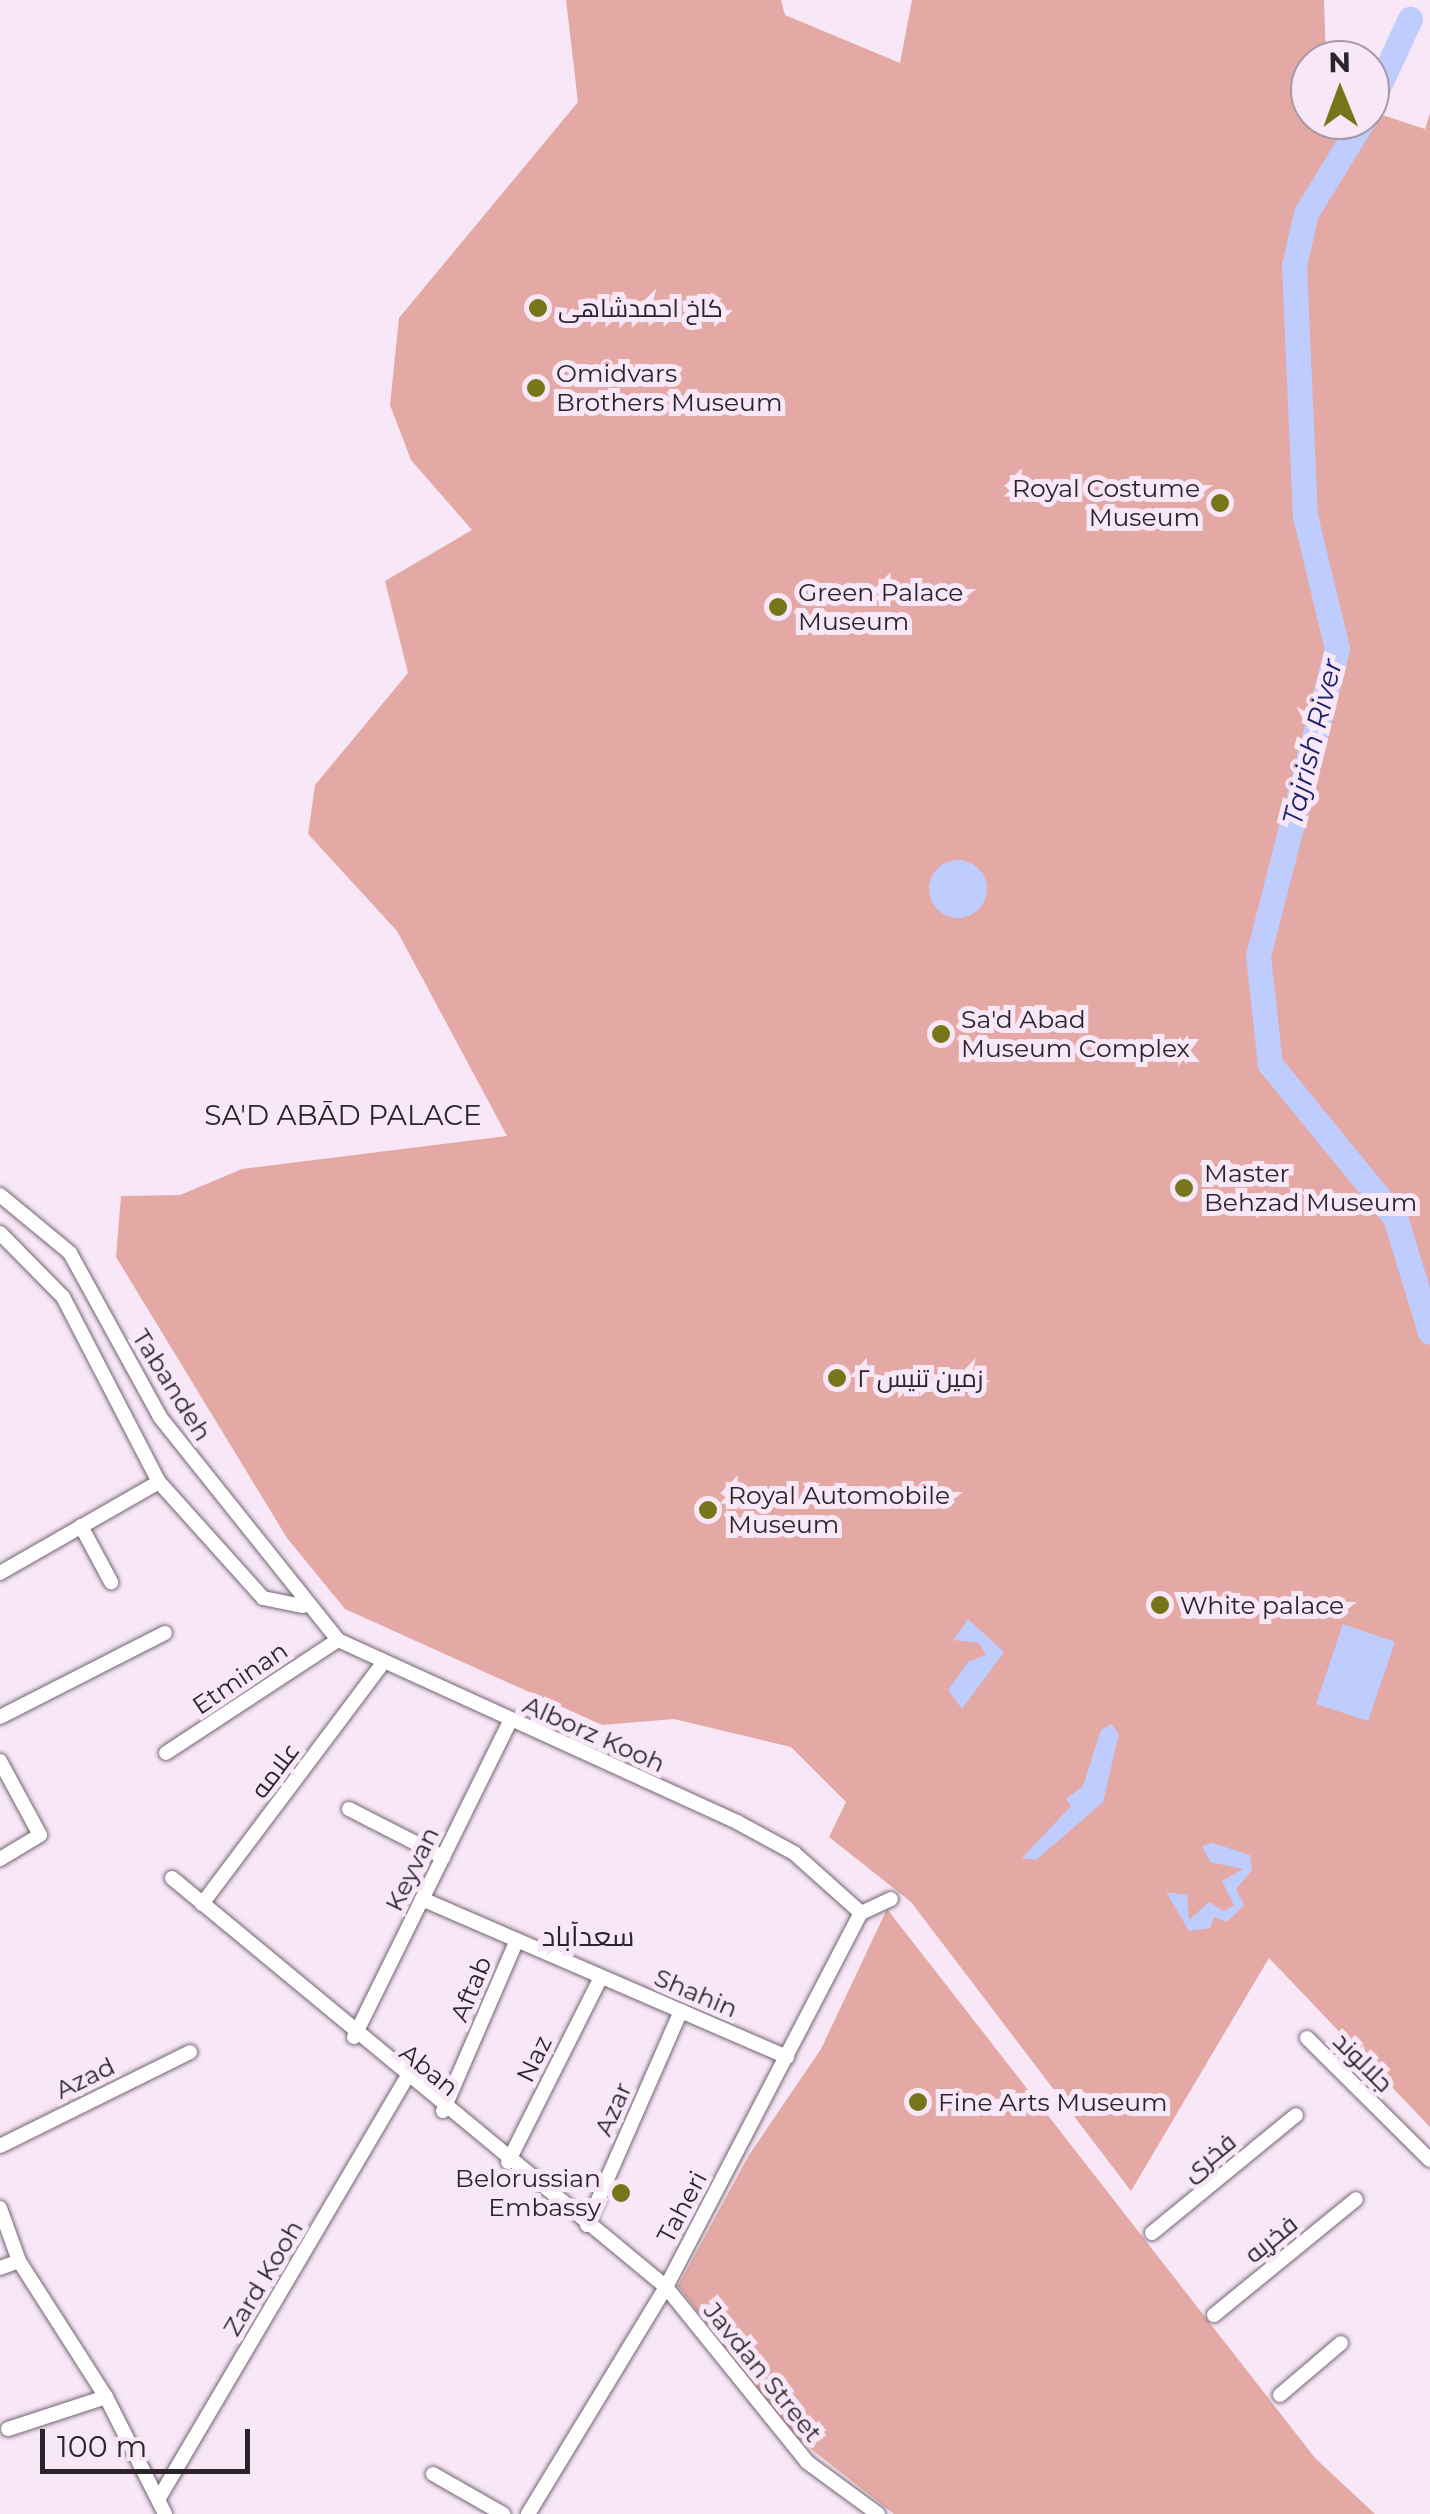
<!DOCTYPE html>
<html>
<head>
<meta charset="utf-8">
<style>
  body { margin:0 }
  #map { position:relative; width:1430px; height:2514px; overflow:hidden; background:#f8e7f7; font-family:Montserrat,Cairo,sans-serif }
  div>[style] { position:absolute }
  .green>* { inset:0; background:#e4a9a4 }
  .water>* { inset:0; background:#beccfe }
  .round { border-radius:50% }
  .river>* { height:25px; margin:-12.5px; padding:0 12.5px; transform-origin:12.5px; border-radius:12.5px; background:#beccfe }
  .roads { filter:drop-shadow(0 0 2px #736572) drop-shadow(0 0 2px #736572) }
  .minor>* { height:14px; margin:-7px; padding:0 7px; transform-origin:7px; border-radius:7px; background:#fff }
  .dots>* { width:28px; height:28px; translate:-50% -50%; box-sizing:border-box; border:5px solid #f8e7f7; border-radius:50% }
  span { translate:-50% -50%; white-space:nowrap; text-align:center; line-height:1.15; -webkit-text-stroke:10px #f8e7f7; paint-order:stroke }
  .poi-label { font-size:25px; color:#2b252b }
  .left { translate:0 -50%; text-align:left }
  .right { translate:-100% -50%; text-align:right }
  .street-label { font-size:25px; color:#2b252b }
  .water-label { font-size:28px; color:#1b2368; font-style:italic }
  .neighbourhood-label { font-size:28px; color:#2b252b }
  .north { position:absolute; left:1290px; top:40px; width:100px; height:100px; box-sizing:border-box; background:#f8e7f7; border:2px solid #a699a5; border-radius:50%; rotate:359deg; font-size:28px; font-weight:700; line-height:40px; text-align:center; color:#2b252b }
  .north::after { content:''; display:block; margin:auto; width:35px; height:45px; background:#76751a; clip-path:polygon(50% 0,100% 100%,50% 72%,0 100%) }
  .scale { position:absolute; left:40px; top:2429px; width:210px; height:45px; box-sizing:border-box; border:5px solid #2b252b; border-top:0; padding-left:12px; font-size:30px; line-height:35px; white-space:nowrap; color:#2b252b; -webkit-text-stroke:8px #f8e7f7; paint-order:stroke }
</style>
</head>
<body>
<div id="map">
  <div class="green">
    <div style="clip-path:polygon(566px 0,781px 0,785px 15px,900px 63px,912px 0,1324px 0,1326px 60px,1310px 60px,1310px 120px,1370px 120px,1370px 111px,1425px 129px,1430px 113px,1430px 2127px,1269px 1958px,1131px 2191px,911px 1902px,829px 1837px,846px 1802px,791px 1747px,674px 1719px,602px 1725px,345px 1609px,287px 1538px,116px 1257px,121px 1196px,180px 1195px,242px 1169px,507px 1136px,397px 931px,308px 834px,315px 785px,408px 673px,385px 581px,472px 530px,411px 460px,390px 405px,399px 318px,578px 102px)"></div>
    <div style="clip-path:polygon(887px 1909px,1315px 2458px,1375px 2514px,894px 2514px,788px 2431px,678px 2286px,749px 2155px,821px 2049px)"></div>
  </div>
  <div class="water">
    <div class="round" style="left:929px;top:860px;width:58px;height:58px"></div>
    <div style="clip-path:polygon(968px 1619px,1004px 1652px,962px 1709px,948px 1690px,968px 1662px,986px 1655px,979px 1643px,953px 1640px)"></div>
    <div style="clip-path:polygon(1343px 1624px,1395px 1642px,1368px 1721px,1316px 1704px)"></div>
    <div style="clip-path:polygon(1111px 1724px,1119px 1734px,1103px 1802px,1036px 1860px,1022px 1858px,1071px 1806px,1066px 1799px,1083px 1786px,1101px 1730px)"></div>
    <div style="clip-path:polygon(1212px 1843px,1250px 1855px,1252px 1870px,1236px 1889px,1244px 1905px,1227px 1922px,1214px 1917px,1210px 1928px,1189px 1931px,1166px 1892px,1187px 1895px,1189px 1920px,1209px 1902px,1224px 1911px,1234px 1905px,1222px 1881px,1243px 1869px,1210px 1862px,1202px 1846px)"></div>
  </div>
  <div class="river">
    <div style="left:1370px;top:105px;width:95px;rotate:-65.1deg"></div>
    <div style="left:1363px;top:120px;width:109px;rotate:121.5deg"></div>
    <div style="left:1306px;top:213px;width:54px;rotate:102.8deg"></div>
    <div style="left:1294px;top:266px;width:250px;rotate:87.5deg"></div>
    <div style="left:1305px;top:516px;width:136px;rotate:76.4deg"></div>
    <div style="left:1337px;top:648px;width:318px;rotate:104.4deg"></div>
    <div style="left:1258px;top:956px;width:109px;rotate:83.7deg"></div>
    <div style="left:1270px;top:1064px;width:198px;rotate:50.8deg"></div>
    <div style="left:1395px;top:1217px;width:120px;rotate:73.1deg"></div>
  </div>
  <div class="roads">
    <div class="minor">
      <div style="left:0;top:1195px;width:91px;rotate:39.6deg"></div>
      <div style="left:70px;top:1253px;width:187px;rotate:61.2deg"></div>
      <div style="left:160px;top:1417px;width:285px;rotate:51.4deg"></div>
      <div style="left:338px;top:1640px;width:439px;rotate:24.5deg"></div>
      <div style="left:737px;top:1822px;width:65px;rotate:28.5deg"></div>
      <div style="left:794px;top:1853px;width:90px;rotate:41.8deg"></div>
      <div style="left:0;top:1233px;width:90px;rotate:45.5deg"></div>
      <div style="left:63px;top:1297px;width:208px;rotate:62.6deg"></div>
      <div style="left:159px;top:1482px;width:156px;rotate:48.1deg"></div>
      <div style="left:263px;top:1598px;width:41px;rotate:11.3deg"></div>
      <div style="left:81px;top:1526px;width:64px;rotate:61.8deg"></div>
      <div style="left:0;top:1573px;width:183px;rotate:-29.8deg"></div>
      <div style="left:0;top:1717px;width:185px;rotate:-27deg"></div>
      <div style="left:166px;top:1753px;width:206px;rotate:-33.3deg"></div>
      <div style="left:0;top:1761px;width:84px;rotate:61.6deg"></div>
      <div style="left:40px;top:1835px;width:47px;rotate:149deg"></div>
      <div style="left:349px;top:1809px;width:106px;rotate:27.1deg"></div>
      <div style="left:172px;top:1878px;width:641px;rotate:39.62deg"></div>
      <div style="left:666px;top:2287px;width:225px;rotate:51.1deg"></div>
      <div style="left:807px;top:2462px;width:88px;rotate:36.2deg"></div>
      <div style="left:422px;top:1899px;width:398px;rotate:23.4deg"></div>
      <div style="left:202px;top:1904px;width:303px;rotate:-53.1deg"></div>
      <div style="left:861px;top:1913px;width:33px;rotate:-25deg"></div>
      <div style="left:354px;top:2037px;width:352px;rotate:-63.7deg"></div>
      <div style="left:1307px;top:2038px;width:173px;rotate:44.8deg"></div>
      <div style="left:443px;top:2111px;width:186px;rotate:-66.6deg"></div>
      <div style="left:0;top:2146px;width:212px;rotate:-26.3deg"></div>
      <div style="left:508px;top:2162px;width:207px;rotate:-63.3deg"></div>
      <div style="left:0;top:2208px;width:56px;rotate:70.3deg"></div>
      <div style="left:19px;top:2261px;width:161px;rotate:57.4deg"></div>
      <div style="left:106px;top:2397px;width:131px;rotate:63.2deg"></div>
      <div style="left:587px;top:2225px;width:234px;rotate:-66.3deg"></div>
      <div style="left:1152px;top:2233px;width:186px;rotate:-39.3deg"></div>
      <div style="left:0;top:2268px;width:20px;rotate:-20deg"></div>
      <div style="left:1214px;top:2315px;width:183px;rotate:-39.2deg"></div>
      <div style="left:1280px;top:2395px;width:80px;rotate:-40.4deg"></div>
      <div style="left:8px;top:2429px;width:103px;rotate:-18.1deg"></div>
      <div style="left:433px;top:2474px;width:81px;rotate:29.7deg"></div>
      <div style="left:159px;top:2498px;width:484px;rotate:-59.5deg"></div>
      <div style="left:528px;top:2514px;width:266px;rotate:-58.7deg"></div>
      <div style="left:666px;top:2287px;width:422px;rotate:-62.5deg"></div>
    </div>
  </div>
  <div class="dots">
    <div style="left:538px;top:308px;background:#76751a"></div>
    <div style="left:536px;top:388px;background:#76751a"></div>
    <div style="left:1220px;top:503px;background:#76751a"></div>
    <div style="left:778px;top:607px;background:#76751a"></div>
    <div style="left:941px;top:1034px;background:#76751a"></div>
    <div style="left:1184px;top:1188px;background:#76751a"></div>
    <div style="left:837px;top:1378px;background:#76751a"></div>
    <div style="left:708px;top:1510px;background:#76751a"></div>
    <div style="left:1160px;top:1605px;background:#76751a"></div>
    <div style="left:918px;top:2102px;background:#76751a"></div>
    <div style="left:621px;top:2193px;background:#76751a"></div>
  </div>
  <div class="poi-label">
    <span class="left" style="left:558px;top:308px">کاخ احمدشاهی</span>
    <span class="left" style="left:556px;top:388px">Omidvars<br>Brothers Museum</span>
    <span class="right" style="left:1200px;top:503px">Royal Costume<br>Museum</span>
    <span class="left" style="left:798px;top:607px">Green Palace<br>Museum</span>
    <span class="left" style="left:961px;top:1034px">Sa'd Abad<br>Museum Complex</span>
    <span class="left" style="left:1204px;top:1188px">Master<br>Behzad Museum</span>
    <span class="left" style="left:857px;top:1378px">زمین تنیس ۲</span>
    <span class="left" style="left:728px;top:1510px">Royal Automobile<br>Museum</span>
    <span class="left" style="left:1180px;top:1605px">White palace</span>
    <span class="left" style="left:938px;top:2102px">Fine Arts Museum</span>
    <span class="right" style="left:601px;top:2193px">Belorussian<br>Embassy</span>
  </div>
  <div class="street-label">
    <span style="left:172px;top:1385px;rotate:58deg">Tabandeh</span>
    <span style="left:240px;top:1678px;rotate:-34deg">Etminan</span>
    <span style="left:594px;top:1734px;rotate:24deg">Alborz Kooh</span>
    <span style="left:275px;top:1770px;rotate:-53deg">علامه</span>
    <span style="left:412px;top:1869px;rotate:-64deg">Keyvan</span>
    <span style="left:471px;top:1989px;rotate:-67deg">Aftab</span>
    <span style="left:696px;top:1993px;rotate:23deg">Shahin</span>
    <span style="left:534px;top:2059px;rotate:-64deg">Naz</span>
    <span style="left:1363px;top:2062px;rotate:45deg">جلالوند</span>
    <span style="left:429px;top:2070px;rotate:39deg">Aban</span>
    <span style="left:85px;top:2078px;rotate:-26deg">Azad</span>
    <span style="left:613px;top:2109px;rotate:-66deg">Azar</span>
    <span style="left:1209px;top:2157px;rotate:-39deg">فخری</span>
    <span style="left:682px;top:2207px;rotate:-62deg">Taheri</span>
    <span style="left:1271px;top:2239px;rotate:-39deg">فخریه</span>
    <span style="left:263px;top:2278px;rotate:-59deg">Zard Kooh</span>
    <span style="left:763px;top:2372px;rotate:51deg">Javdan Street</span>
  </div>
  <div class="water-label">
    <span style="left:1312px;top:742px;rotate:-76deg">Tajrish River</span>
  </div>
  <div class="neighbourhood-label">
    <span style="left:343px;top:1115px">SA'D ABĀD PALACE</span>
    <span style="left:588px;top:1936px">سعدآباد</span>
  </div>
  <div class="north">N</div>
  <div class="scale">100 m</div>
</div>
</body>
</html>
